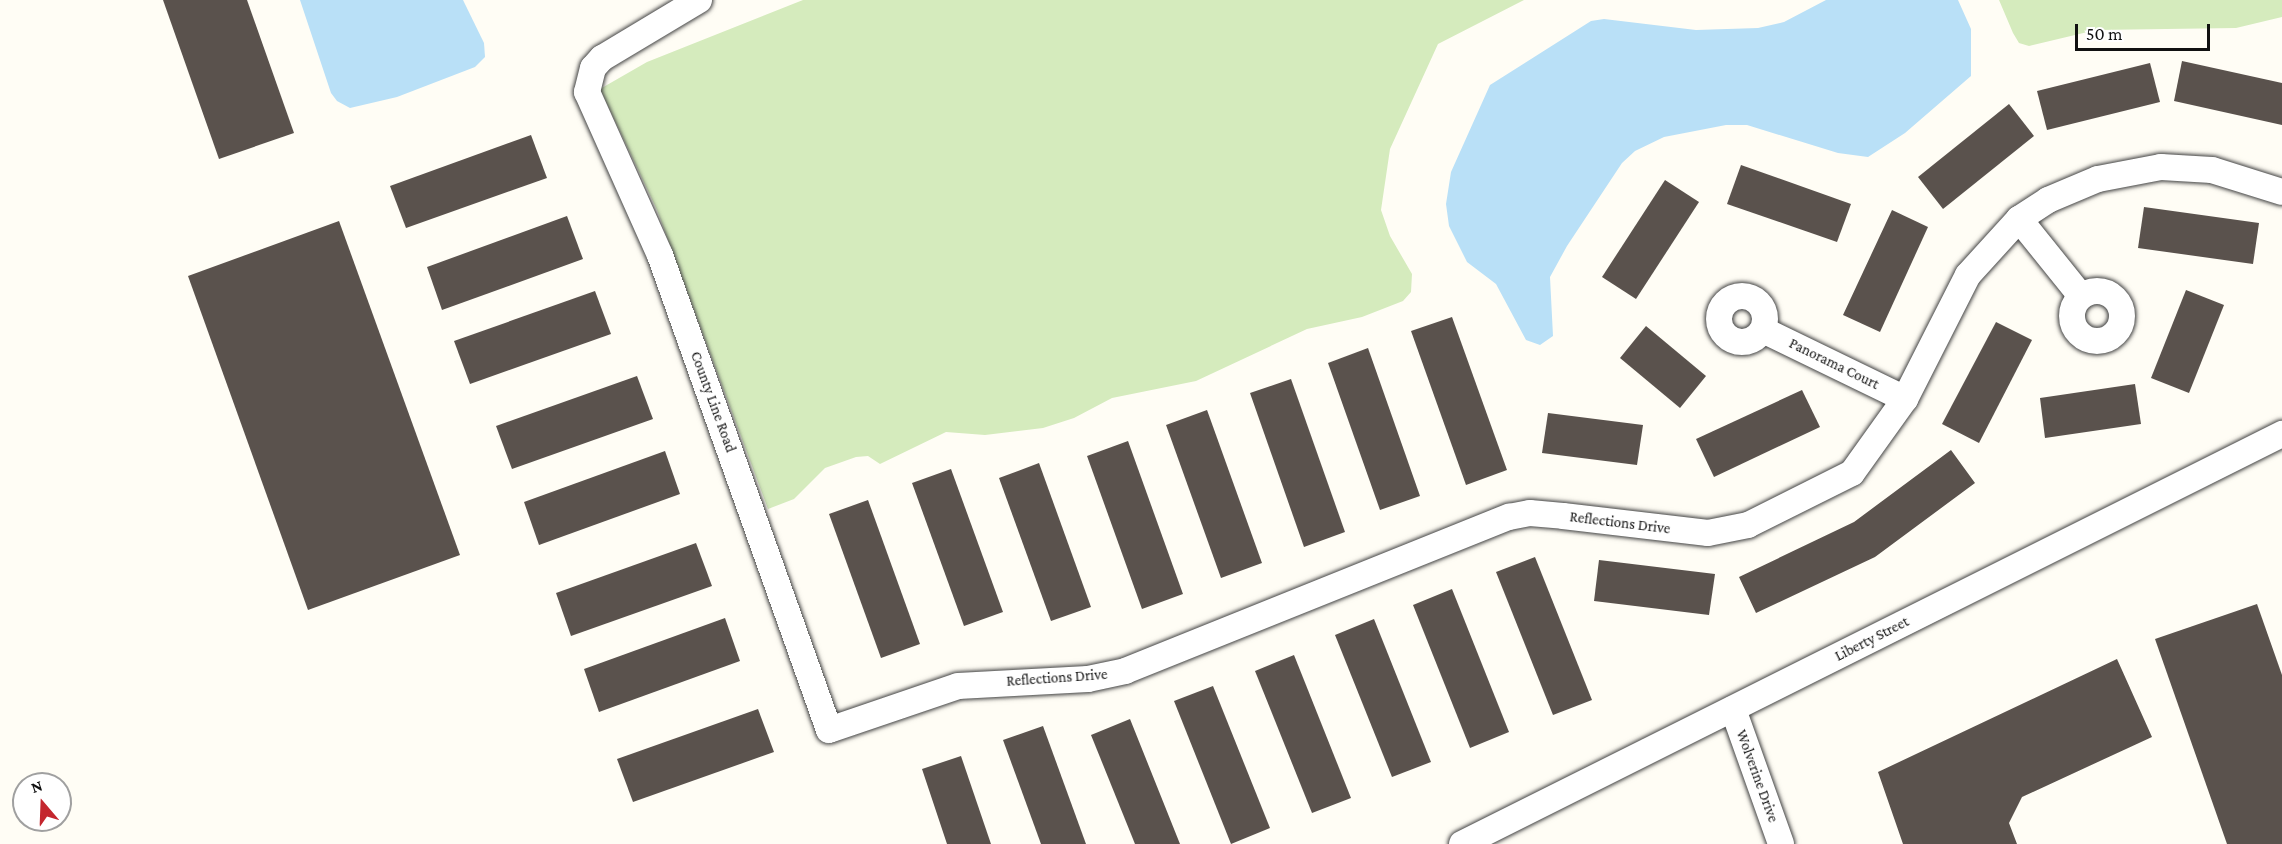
<!DOCTYPE html>
<html>
<head>
<meta charset="utf-8">
<style>
  body { margin:0 }
  #map { position:relative; width:2282px; height:844px; overflow:hidden; background:#fffdf5; font-family:"Crimson Pro",serif }
  div>[style] { position:absolute }
  .green>* { inset:0; background:#d5ebbd }
  .water>* { inset:0; background:#b9e0f7 }
  .building>* { inset:0; background:#5a524d }
  .roads { filter:drop-shadow(0 0 2px #444) drop-shadow(0 0 2px #444) }
  .minor>* { height:26px; margin:-13px; padding:0 13px; transform-origin:13px; border-radius:13px; background:#fff }
  .minor>.ring { margin:-13px; padding:0; box-sizing:content-box; background:none; border:26px solid #fff; border-radius:50% }
  span { translate:-50% -50%; white-space:nowrap; text-align:center; line-height:1.15; -webkit-text-stroke:6px #fff; paint-order:stroke }
  .street-label { font-size:15px; color:#111 }
  .north { position:absolute; left:12px; top:772px; width:60px; height:60px; box-sizing:border-box; background:#fff; border:2px solid #a0a0a0; border-radius:50%; rotate:341deg; font-size:16px; font-weight:700; line-height:24px; text-align:center; color:#111 }
  .north::after { content:''; display:block; margin:auto; width:21px; height:27px; background:#c4262e; clip-path:polygon(50% 0,100% 100%,50% 72%,0 100%) }
  .scale { position:absolute; left:2075px; top:24px; width:135px; height:27px; box-sizing:border-box; border:3px solid #111; border-top:0; padding-left:8px; font-size:18px; line-height:21px; white-space:nowrap; color:#111; -webkit-text-stroke:4px #fff; paint-order:stroke }
</style>
</head>
<body>
<div id="map">
  <div class="green">
    <div style="clip-path:polygon(803px 0,1524px 0,1438px 44px,1390px 149px,1381px 210px,1390px 236px,1412px 274px,1411px 292px,1403px 301px,1362px 317px,1307px 329px,1196px 381px,1112px 398px,1074px 418px,1043px 428px,985px 435px,946px 432px,880px 464px,868px 456px,856px 457px,825px 468px,794px 499px,768px 509px,657px 210px,600px 89px,647px 62px)"></div>
    <div style="clip-path:polygon(1999px 0,2282px 0,2282px 17px,2236px 28px,2096px 30px,2029px 46px,2019px 43px,2013px 33px)"></div>
  </div>
  <div class="water">
    <div style="clip-path:polygon(300px 0,463px 0,484px 43px,485px 57px,475px 67px,397px 97px,350px 108px,337px 101px,331px 93px)"></div>
    <div style="clip-path:polygon(1826px 0,1958px 0,1971px 29px,1971px 76px,1905px 133px,1868px 157px,1838px 153px,1747px 125px,1726px 125px,1664px 137px,1635px 151px,1622px 163px,1567px 246px,1550px 277px,1553px 336px,1540px 345px,1526px 340px,1496px 284px,1467px 262px,1449px 226px,1446px 204px,1451px 172px,1490px 85px,1591px 21px,1604px 19px,1696px 30px,1758px 28px,1784px 22px)"></div>
  </div>
  <div class="building">
    <div style="clip-path:polygon(163px 0,247px 0,294px 133px,219px 159px)"></div>
    <div style="clip-path:polygon(2182px 61px,2282px 83px,2282px 125px,2174px 101px)"></div>
    <div style="clip-path:polygon(2150px 63px,2160px 102px,2047px 130px,2037px 91px)"></div>
    <div style="clip-path:polygon(2009px 104px,2034px 136px,1943px 209px,1918px 177px)"></div>
    <div style="clip-path:polygon(531px 135px,547px 178px,406px 228px,390px 186px)"></div>
    <div style="clip-path:polygon(1741px 165px,1851px 204px,1837px 242px,1727px 204px)"></div>
    <div style="clip-path:polygon(1665px 180px,1699px 202px,1636px 299px,1602px 277px)"></div>
    <div style="clip-path:polygon(2144px 207px,2259px 223px,2253px 264px,2138px 248px)"></div>
    <div style="clip-path:polygon(1892px 210px,1928px 227px,1880px 332px,1843px 315px)"></div>
    <div style="clip-path:polygon(567px 216px,583px 259px,442px 310px,427px 267px)"></div>
    <div style="clip-path:polygon(339px 221px,460px 555px,308px 610px,188px 276px)"></div>
    <div style="clip-path:polygon(2186px 290px,2224px 305px,2189px 393px,2151px 378px)"></div>
    <div style="clip-path:polygon(595px 291px,611px 334px,470px 384px,454px 341px)"></div>
    <div style="clip-path:polygon(1452px 317px,1507px 470px,1466px 485px,1411px 331px)"></div>
    <div style="clip-path:polygon(1996px 322px,2032px 340px,1979px 443px,1942px 424px)"></div>
    <div style="clip-path:polygon(1646px 326px,1706px 376px,1680px 408px,1620px 358px)"></div>
    <div style="clip-path:polygon(1368px 348px,1420px 496px,1380px 510px,1328px 363px)"></div>
    <div style="clip-path:polygon(637px 376px,653px 419px,512px 469px,496px 426px)"></div>
    <div style="clip-path:polygon(1291px 379px,1345px 532px,1304px 547px,1250px 393px)"></div>
    <div style="clip-path:polygon(2135px 384px,2141px 424px,2045px 438px,2040px 398px)"></div>
    <div style="clip-path:polygon(1802px 390px,1820px 427px,1714px 477px,1696px 439px)"></div>
    <div style="clip-path:polygon(1207px 410px,1262px 563px,1221px 578px,1166px 425px)"></div>
    <div style="clip-path:polygon(1548px 413px,1643px 425px,1637px 465px,1542px 453px)"></div>
    <div style="clip-path:polygon(1128px 441px,1183px 594px,1142px 609px,1087px 456px)"></div>
    <div style="clip-path:polygon(1951px 450px,1975px 483px,1875px 557px,1756px 613px,1739px 577px,1854px 522px)"></div>
    <div style="clip-path:polygon(665px 451px,680px 494px,539px 545px,524px 502px)"></div>
    <div style="clip-path:polygon(1039px 463px,1091px 607px,1051px 621px,999px 478px)"></div>
    <div style="clip-path:polygon(951px 469px,1003px 612px,964px 626px,912px 483px)"></div>
    <div style="clip-path:polygon(868px 500px,920px 644px,881px 658px,829px 514px)"></div>
    <div style="clip-path:polygon(696px 543px,712px 586px,571px 636px,556px 593px)"></div>
    <div style="clip-path:polygon(1535px 557px,1592px 700px,1553px 715px,1496px 572px)"></div>
    <div style="clip-path:polygon(1599px 560px,1715px 574px,1709px 615px,1594px 601px)"></div>
    <div style="clip-path:polygon(1452px 589px,1509px 732px,1470px 748px,1413px 605px)"></div>
    <div style="clip-path:polygon(2257px 604px,2282px 675px,2282px 844px,2227px 844px,2155px 639px)"></div>
    <div style="clip-path:polygon(725px 618px,740px 661px,599px 712px,584px 669px)"></div>
    <div style="clip-path:polygon(1374px 619px,1431px 762px,1392px 777px,1335px 635px)"></div>
    <div style="clip-path:polygon(1294px 655px,1351px 798px,1312px 813px,1255px 671px)"></div>
    <div style="clip-path:polygon(2117px 659px,2152px 737px,2022px 797px,2009px 823px,2017px 844px,1903px 844px,1878px 772px)"></div>
    <div style="clip-path:polygon(1213px 686px,1270px 828px,1231px 844px,1174px 701px)"></div>
    <div style="clip-path:polygon(758px 709px,774px 752px,633px 802px,617px 759px)"></div>
    <div style="clip-path:polygon(1130px 719px,1180px 844px,1135px 844px,1091px 735px)"></div>
    <div style="clip-path:polygon(1043px 726px,1086px 844px,1041px 844px,1003px 740px)"></div>
    <div style="clip-path:polygon(961px 756px,991px 844px,947px 844px,922px 769px)"></div>
  </div>
  <div class="roads">
    <div class="minor">
      <div style="left:699px;top:0;width:113px;rotate:149.1deg"></div>
      <div style="left:602px;top:58px;width:13px;rotate:132deg"></div>
      <div style="left:593px;top:68px;width:25px;rotate:104deg"></div>
      <div style="left:587px;top:92px;width:179px;rotate:65.9deg"></div>
      <div style="left:660px;top:255px;width:504px;rotate:70.41deg"></div>
      <div style="left:829px;top:730px;width:136px;rotate:-18.8deg"></div>
      <div style="left:958px;top:686px;width:130px;rotate:-3.1deg"></div>
      <div style="left:1088px;top:679px;width:38px;rotate:-12deg"></div>
      <div style="left:1125px;top:671px;width:414px;rotate:-21.9deg"></div>
      <div style="left:1509px;top:517px;width:21px;rotate:-11deg"></div>
      <div style="left:1530px;top:513px;width:33px;rotate:5deg"></div>
      <div style="left:1563px;top:516px;width:146px;rotate:6.7deg"></div>
      <div style="left:1708px;top:533px;width:41px;rotate:-11.3deg"></div>
      <div style="left:1748px;top:525px;width:116px;rotate:-26.6deg"></div>
      <div style="left:1852px;top:473px;width:91px;rotate:-54.4deg"></div>
      <div style="left:1905px;top:399px;width:139px;rotate:-63.1deg"></div>
      <div style="left:1968px;top:275px;width:76px;rotate:-47.7deg"></div>
      <div style="left:2019px;top:219px;width:35px;rotate:-33deg"></div>
      <div style="left:2048px;top:200px;width:54px;rotate:-22.8deg"></div>
      <div style="left:2098px;top:179px;width:64px;rotate:-10.8deg"></div>
      <div style="left:2161px;top:167px;width:51px;rotate:3.4deg"></div>
      <div style="left:2212px;top:170px;width:73px;rotate:17.4deg"></div>
      <div style="left:2019px;top:219px;width:99px;rotate:51.2deg"></div>
      <div class="ring" style="left:2072px;top:291px;width:24px;height:24px"></div>
      <div class="ring" style="left:1719px;top:296px;width:20px;height:20px"></div>
      <div style="left:1763px;top:330px;width:158px;rotate:25.9deg"></div>
      <div style="left:1733px;top:709px;width:143px;rotate:70.4deg"></div>
      <div style="left:1462px;top:844px;width:917px;rotate:-26.57deg"></div>
    </div>
  </div>
  <div class="street-label">
    <span style="left:1834px;top:364px;rotate:26deg">Panorama Court</span>
    <span style="left:713px;top:402px;rotate:70deg">County Line Road</span>
    <span style="left:1620px;top:523px;rotate:7deg">Reflections Drive</span>
    <span style="left:1872px;top:639px;rotate:-27deg">Liberty Street</span>
    <span style="left:1057px;top:678px;rotate:-4deg">Reflections Drive</span>
    <span style="left:1757px;top:776px;rotate:70deg">Wolverine Drive</span>
  </div>
  <div class="north">N</div>
  <div class="scale">50 m</div>
</div>
</body>
</html>
